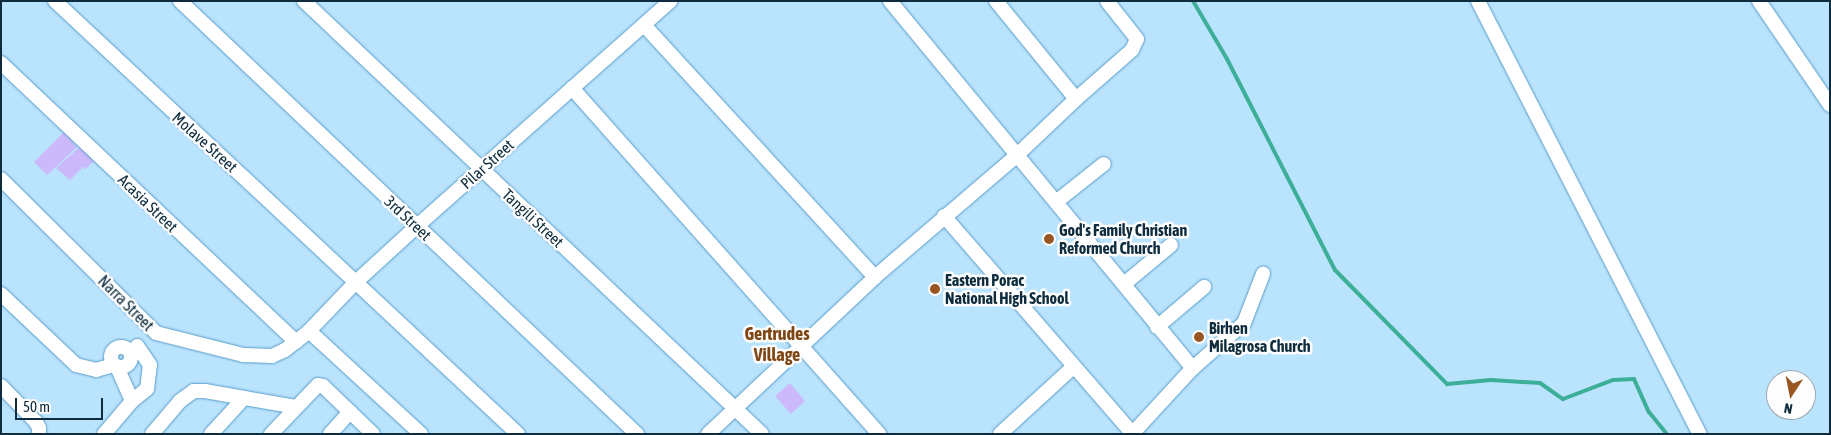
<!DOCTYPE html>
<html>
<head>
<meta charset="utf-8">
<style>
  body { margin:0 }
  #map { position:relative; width:1831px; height:435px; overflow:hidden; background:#bae3fe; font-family:"Asap Condensed",sans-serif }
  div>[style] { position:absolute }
  .green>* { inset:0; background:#cbb9fb }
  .stream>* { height:4px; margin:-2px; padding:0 2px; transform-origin:2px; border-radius:2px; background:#3daf98 }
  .roads { filter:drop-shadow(0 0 1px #589dc7) drop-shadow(0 0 1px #589dc7) }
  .minor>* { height:14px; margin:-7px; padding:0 7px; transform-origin:7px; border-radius:7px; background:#fff }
  .minor>.ring { margin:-7px; padding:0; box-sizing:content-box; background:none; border:14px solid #fff; border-radius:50% }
  .dots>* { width:14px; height:14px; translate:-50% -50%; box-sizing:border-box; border:2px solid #fdfdfd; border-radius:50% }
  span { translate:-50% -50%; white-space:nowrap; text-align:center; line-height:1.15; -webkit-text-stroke:5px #fdfdfd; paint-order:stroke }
  .street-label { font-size:16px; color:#0e2c3d }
  .poi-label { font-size:16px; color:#0e2c3d; font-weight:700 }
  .left { translate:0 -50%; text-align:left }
  .neighbourhood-label { font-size:18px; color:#7f4612; font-weight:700 }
  .frame { position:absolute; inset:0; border:2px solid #0e2c3d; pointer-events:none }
  .north { position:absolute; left:1766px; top:370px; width:50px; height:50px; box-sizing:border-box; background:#fdfdfd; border:1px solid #9da9b0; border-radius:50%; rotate:191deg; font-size:14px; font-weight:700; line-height:20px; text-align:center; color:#0e2c3d }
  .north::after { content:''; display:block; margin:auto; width:18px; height:22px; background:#985722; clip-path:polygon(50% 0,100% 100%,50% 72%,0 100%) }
  .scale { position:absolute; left:15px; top:398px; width:88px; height:22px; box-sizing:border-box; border:2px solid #0e2c3d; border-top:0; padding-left:6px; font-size:15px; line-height:18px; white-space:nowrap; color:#0e2c3d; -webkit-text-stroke:4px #fdfdfd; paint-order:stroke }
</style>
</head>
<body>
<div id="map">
  <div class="green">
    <div style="clip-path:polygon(64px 132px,77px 147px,47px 175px,34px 162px)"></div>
    <div style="clip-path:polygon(81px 146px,94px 161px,85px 169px,83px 167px,70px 180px,56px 168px)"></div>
    <div style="clip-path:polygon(790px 383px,805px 401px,791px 414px,775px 396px)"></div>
  </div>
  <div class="stream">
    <div style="left:1193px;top:1px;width:67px;rotate:59.6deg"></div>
    <div style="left:1227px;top:59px;width:237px;rotate:62.9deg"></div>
    <div style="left:1335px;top:270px;width:160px;rotate:45.5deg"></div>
    <div style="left:1447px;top:384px;width:44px;rotate:-5.2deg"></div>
    <div style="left:1491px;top:380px;width:49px;rotate:3.5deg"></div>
    <div style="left:1540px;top:383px;width:28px;rotate:35deg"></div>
    <div style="left:1563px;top:399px;width:53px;rotate:-20.8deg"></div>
    <div style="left:1613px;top:380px;width:21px;rotate:-3deg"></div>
    <div style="left:1634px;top:379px;width:36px;rotate:66deg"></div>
    <div style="left:1649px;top:412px;width:28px;rotate:51deg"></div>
  </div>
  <div class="roads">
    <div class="minor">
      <div style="left:55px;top:1px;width:634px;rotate:43.08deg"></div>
      <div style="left:180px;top:1px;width:630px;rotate:43.46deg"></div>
      <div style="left:304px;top:1px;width:630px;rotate:43.39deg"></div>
      <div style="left:890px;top:1px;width:476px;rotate:50.5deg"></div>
      <div style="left:1478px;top:1px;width:487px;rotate:62.9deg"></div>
      <div style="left:1759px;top:1px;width:126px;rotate:55.7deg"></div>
      <div style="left:644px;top:25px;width:342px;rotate:47.5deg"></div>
      <div style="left:1px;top:63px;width:406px;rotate:43.4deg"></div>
      <div style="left:572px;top:88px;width:463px;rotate:48.4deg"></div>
      <div style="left:1076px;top:99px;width:74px;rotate:-41.2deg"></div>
      <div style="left:1132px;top:50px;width:12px;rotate:-66deg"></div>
      <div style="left:1137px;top:39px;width:48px;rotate:-128.3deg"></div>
      <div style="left:1px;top:179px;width:218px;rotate:44.8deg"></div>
      <div style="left:156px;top:333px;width:90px;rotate:14.2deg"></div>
      <div style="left:243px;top:355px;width:29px;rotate:2deg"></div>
      <div style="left:272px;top:356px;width:14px;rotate:-25deg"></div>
      <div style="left:285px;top:350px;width:31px;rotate:-38deg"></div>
      <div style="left:309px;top:331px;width:69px;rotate:-46.2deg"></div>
      <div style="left:357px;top:281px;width:81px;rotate:-42.5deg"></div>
      <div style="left:417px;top:226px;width:339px;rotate:-41.6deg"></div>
      <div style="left:1056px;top:202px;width:61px;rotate:-38.4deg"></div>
      <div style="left:944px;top:216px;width:287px;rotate:49.1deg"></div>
      <div style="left:1124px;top:284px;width:61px;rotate:-39.7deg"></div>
      <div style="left:1px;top:294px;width:103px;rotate:43.4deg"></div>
      <div style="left:76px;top:365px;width:21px;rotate:14deg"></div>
      <div style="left:96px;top:370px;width:19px;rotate:-16deg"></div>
      <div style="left:1157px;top:327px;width:62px;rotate:-40.4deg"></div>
      <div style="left:309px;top:331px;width:152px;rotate:42.6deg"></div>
      <div class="ring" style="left:111px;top:347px;width:6px;height:6px"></div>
      <div style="left:117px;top:367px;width:37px;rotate:66deg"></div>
      <div style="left:1px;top:386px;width:50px;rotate:45.8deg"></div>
      <div style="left:36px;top:422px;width:7px;rotate:63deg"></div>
      <div style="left:39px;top:428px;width:6px;rotate:90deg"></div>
      <div style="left:104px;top:434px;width:43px;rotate:-49.7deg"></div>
      <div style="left:132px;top:401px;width:19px;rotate:-39deg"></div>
      <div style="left:147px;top:389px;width:24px;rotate:-83deg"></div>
      <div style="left:150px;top:365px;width:23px;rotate:-124deg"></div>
      <div style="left:152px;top:434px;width:43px;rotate:-49.7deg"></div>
      <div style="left:180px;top:401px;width:17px;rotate:-36deg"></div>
      <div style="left:194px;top:391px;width:11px"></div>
      <div style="left:205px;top:391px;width:92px;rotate:10deg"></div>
      <div style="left:211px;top:434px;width:49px;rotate:-47.5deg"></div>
      <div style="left:271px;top:434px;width:68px;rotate:-46.2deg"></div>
      <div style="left:318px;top:385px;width:5px;rotate:11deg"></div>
      <div style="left:323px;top:386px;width:69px;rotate:43.8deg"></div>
      <div style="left:330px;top:434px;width:30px;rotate:-48deg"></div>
      <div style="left:708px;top:434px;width:229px;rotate:-43.2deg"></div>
      <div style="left:875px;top:277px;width:186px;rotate:-40.6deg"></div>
      <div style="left:1016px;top:156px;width:83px;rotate:-43.5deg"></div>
      <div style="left:1076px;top:99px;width:127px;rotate:-129.2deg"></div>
      <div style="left:1000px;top:434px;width:99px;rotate:-42.5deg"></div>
      <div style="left:1132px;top:434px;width:90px;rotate:-47.3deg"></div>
      <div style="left:1193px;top:368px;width:68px;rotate:-41.4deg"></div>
      <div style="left:1244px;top:323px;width:53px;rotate:-68.8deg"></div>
    </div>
  </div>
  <div class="dots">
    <div style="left:1049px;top:239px;background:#985722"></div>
    <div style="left:935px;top:289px;background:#985722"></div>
    <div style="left:1199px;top:337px;background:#985722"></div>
  </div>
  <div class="street-label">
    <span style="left:205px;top:142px;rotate:42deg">Molave Street</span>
    <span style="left:487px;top:164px;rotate:-42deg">Pilar Street</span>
    <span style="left:148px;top:203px;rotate:44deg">Acasia Street</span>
    <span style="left:408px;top:218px;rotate:43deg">3rd Street</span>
    <span style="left:533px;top:218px;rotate:43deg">Tangili Street</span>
    <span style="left:126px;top:303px;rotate:45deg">Narra Street</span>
  </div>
  <div class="poi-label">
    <span class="left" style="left:1059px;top:239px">God's Family Christian<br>Reformed Church</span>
    <span class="left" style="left:945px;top:289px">Eastern Porac<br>National High School</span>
    <span class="left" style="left:1209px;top:337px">Birhen<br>Milagrosa Church</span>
  </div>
  <div class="neighbourhood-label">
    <span style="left:777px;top:345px">Gertrudes<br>Village</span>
  </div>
  <div class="frame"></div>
  <div class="north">N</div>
  <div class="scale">50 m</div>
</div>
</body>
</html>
